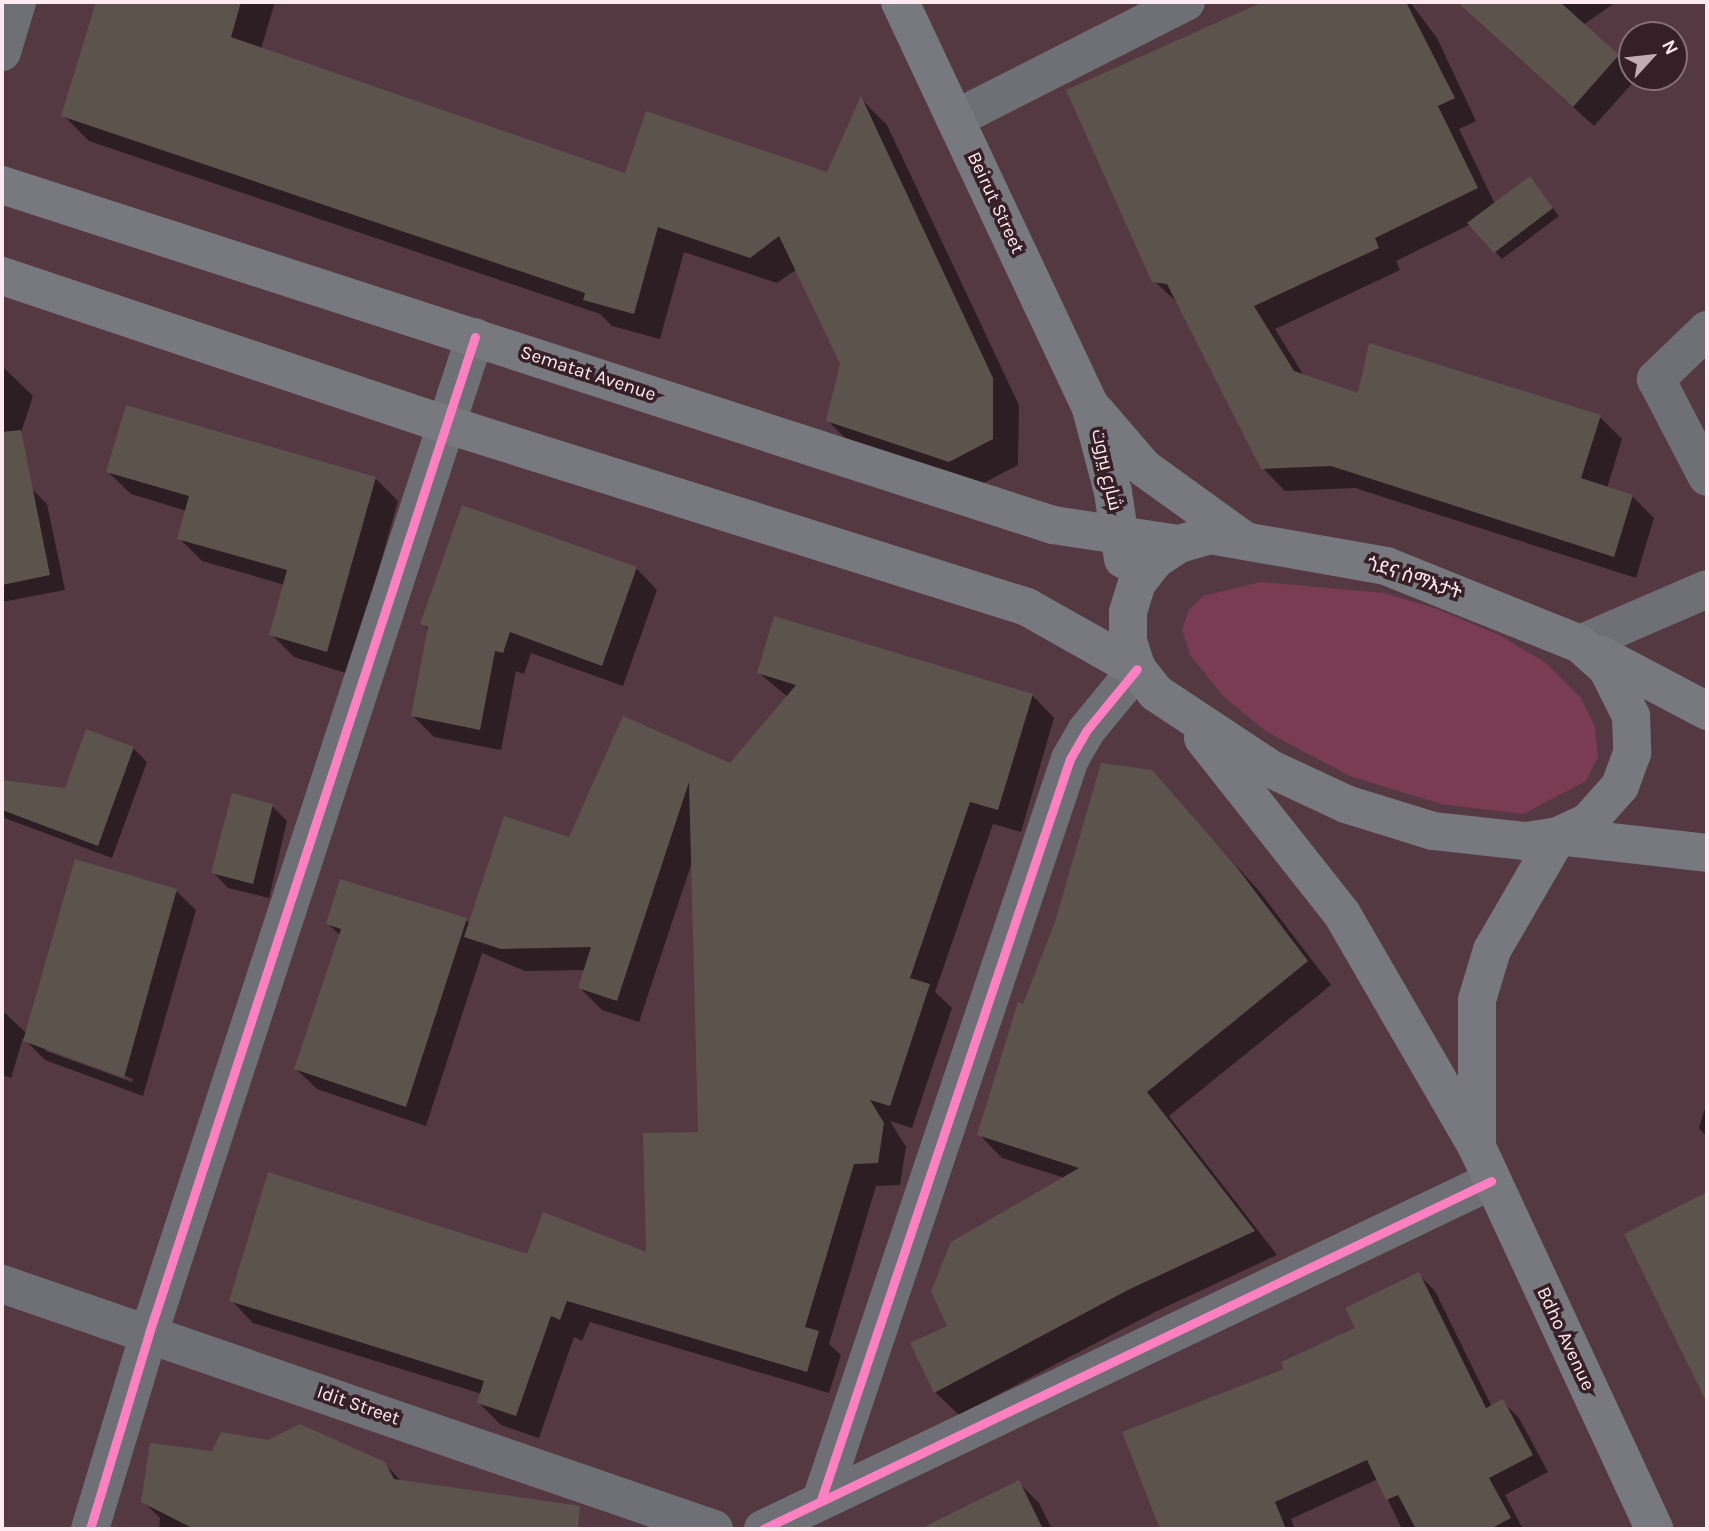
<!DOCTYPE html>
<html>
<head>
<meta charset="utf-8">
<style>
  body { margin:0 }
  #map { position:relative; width:1709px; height:1531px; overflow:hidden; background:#543943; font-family:Karla,Cairo,"Noto Sans Ethiopic",sans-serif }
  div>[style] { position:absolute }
  .green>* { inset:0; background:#7a3c53 }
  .shadow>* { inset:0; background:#0007 }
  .building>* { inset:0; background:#5d534d }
  .minor>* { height:38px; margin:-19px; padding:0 19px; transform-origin:19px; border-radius:19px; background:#6e7076 }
  .major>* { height:38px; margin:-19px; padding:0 19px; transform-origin:19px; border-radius:19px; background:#78787f }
  .cycleway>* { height:9px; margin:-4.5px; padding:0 4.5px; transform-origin:4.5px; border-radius:4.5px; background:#ff80c0 }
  span { translate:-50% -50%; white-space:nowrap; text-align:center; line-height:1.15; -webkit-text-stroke:7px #361f27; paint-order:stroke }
  .street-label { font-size:19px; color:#feeaf0 }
  .frame { position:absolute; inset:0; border:4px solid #feeaf0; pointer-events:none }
  .north { position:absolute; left:1618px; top:21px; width:70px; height:70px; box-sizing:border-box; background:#361f27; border:2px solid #867077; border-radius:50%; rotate:63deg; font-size:19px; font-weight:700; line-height:28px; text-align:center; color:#feeaf0 }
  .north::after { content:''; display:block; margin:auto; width:24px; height:32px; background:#c2acb3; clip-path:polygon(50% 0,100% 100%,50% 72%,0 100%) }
</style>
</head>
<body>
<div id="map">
  <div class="green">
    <div style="clip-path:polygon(1261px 582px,1384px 593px,1437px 609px,1499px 635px,1546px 663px,1581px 698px,1595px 727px,1598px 757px,1586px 781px,1523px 814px,1441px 804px,1350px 776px,1267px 732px,1223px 696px,1190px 655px,1182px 630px,1189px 610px,1203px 596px)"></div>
  </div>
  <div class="shadow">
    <div style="clip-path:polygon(98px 2px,275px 2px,261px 49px,626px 176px,828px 174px,862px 100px,887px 125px,1019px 405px,1018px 465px,976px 487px,854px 447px,828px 421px,842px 364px,797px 269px,777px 283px,684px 252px,660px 339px,612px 326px,600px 314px,89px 141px,63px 115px)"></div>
    <div style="clip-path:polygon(1302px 2px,1410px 2px,1437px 38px,1476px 121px,1459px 129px,1495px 204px,1530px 178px,1559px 216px,1502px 259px,1471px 224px,1396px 261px,1400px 270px,1275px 329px,1304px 376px,1359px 396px,1600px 417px,1622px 439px,1607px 488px,1632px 496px,1654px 518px,1636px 578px,1355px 488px,1285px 491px,1263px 468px,1179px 304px,1154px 281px,1276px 14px)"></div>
    <div style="clip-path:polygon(1457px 2px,1616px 2px,1583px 25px,1632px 71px,1632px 77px,1638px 77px,1594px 126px)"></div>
    <div style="clip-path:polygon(2px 366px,33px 396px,7px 475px,2px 473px)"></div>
    <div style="clip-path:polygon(108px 472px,375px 478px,398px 501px,349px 674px,294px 657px,271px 634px,285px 585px,202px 561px,179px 538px,187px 511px,131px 494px)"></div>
    <div style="clip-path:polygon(31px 488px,47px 504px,65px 590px,2px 602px,2px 494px)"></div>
    <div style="clip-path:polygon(636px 568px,657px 590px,623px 686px,531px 653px,524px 674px,516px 671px,501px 750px,434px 737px,413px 716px,429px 630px,422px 623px)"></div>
    <div style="clip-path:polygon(759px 673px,1032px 695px,1054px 718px,1021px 832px,993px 824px,935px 992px,952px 1008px,912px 1128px,890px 1121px,906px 1147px,900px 1185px,876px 1186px,829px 1344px,841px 1355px,829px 1393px,590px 1322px,582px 1341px,574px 1337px,539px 1438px,501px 1425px,479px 1403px,482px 1394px,253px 1323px,231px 1300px,528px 1256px,648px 1254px,700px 1134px,692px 862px,639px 1022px,602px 1010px,580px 988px,586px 970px,525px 971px,482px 953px,426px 1126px,317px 1089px,296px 1069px,340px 935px,328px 924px,466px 920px,470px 924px,570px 839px,624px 718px,730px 766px,788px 697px)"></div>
    <div style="clip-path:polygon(133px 748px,147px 762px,112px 858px,2px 817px,2px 782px,66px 790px)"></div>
    <div style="clip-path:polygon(1151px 771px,1259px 891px,1331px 985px,1169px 1116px,1277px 1255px,1155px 1312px,959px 1415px,935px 1392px,949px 1327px,1065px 1178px,1002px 1158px,979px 1134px,1024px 1007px)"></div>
    <div style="clip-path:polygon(272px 806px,287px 821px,269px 898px,228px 888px,213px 872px)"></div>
    <div style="clip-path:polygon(evenodd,176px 891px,196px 910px,143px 1096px,45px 1060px,23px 1038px,11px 1078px,2px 1075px,2px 1010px,27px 1034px,176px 891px,46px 1047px,133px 1079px,132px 1082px,46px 1051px,46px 1047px)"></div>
    <div style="clip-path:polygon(1707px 1102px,1707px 1137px,1699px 1128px)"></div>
    <div style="clip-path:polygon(1707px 1194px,1707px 1399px,1626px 1234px)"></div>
    <div style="clip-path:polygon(1418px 1274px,1435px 1291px,1492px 1407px,1502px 1401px,1519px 1418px,1548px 1472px,1505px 1495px,1523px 1529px,1402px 1529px,1378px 1479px,1291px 1519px,1295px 1529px,1162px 1529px,1125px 1433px,1287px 1370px,1357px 1329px)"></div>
    <div style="clip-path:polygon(213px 1453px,384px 1463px,402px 1482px,532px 1507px,554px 1529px,159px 1529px,160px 1518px,143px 1501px)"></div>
    <div style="clip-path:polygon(1018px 1482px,1039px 1503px,1052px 1529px,924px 1529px)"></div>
  </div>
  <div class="building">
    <div style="clip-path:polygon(96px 2px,241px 2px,231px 37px,625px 173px,646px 111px,827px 172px,861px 96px,993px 378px,993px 439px,949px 462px,826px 421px,840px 364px,779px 236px,750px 258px,658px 227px,634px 314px,583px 300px,585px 293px,61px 116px)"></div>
    <div style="clip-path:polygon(1263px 2px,1406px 2px,1455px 98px,1438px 106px,1478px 188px,1375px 238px,1379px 248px,1254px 306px,1294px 371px,1358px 393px,1369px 343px,1601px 415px,1581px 478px,1633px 495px,1614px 557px,1331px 466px,1261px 469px,1167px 284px,1152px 282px,1066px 90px)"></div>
    <div style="clip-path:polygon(1457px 2px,1560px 2px,1619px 55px,1573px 107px)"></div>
    <div style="clip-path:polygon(1530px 176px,1553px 208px,1494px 253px,1467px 223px)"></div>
    <div style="clip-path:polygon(126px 405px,376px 477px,327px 652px,269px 635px,287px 570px,177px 539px,189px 496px,106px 472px)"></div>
    <div style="clip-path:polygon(21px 430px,50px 575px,2px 585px,2px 432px)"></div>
    <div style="clip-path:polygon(462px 505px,637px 567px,602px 666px,510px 632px,503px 653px,495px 651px,480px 730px,411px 716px,428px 627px,420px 624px)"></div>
    <div style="clip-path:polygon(774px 616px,1033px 694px,998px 810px,970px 802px,910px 978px,930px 984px,890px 1106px,870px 1100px,884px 1123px,878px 1163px,854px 1164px,805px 1327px,819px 1331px,807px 1372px,567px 1301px,560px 1320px,551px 1316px,516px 1416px,477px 1403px,484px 1381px,229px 1301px,268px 1172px,527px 1254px,543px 1212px,646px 1252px,643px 1133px,698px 1132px,689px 782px,617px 1001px,578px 988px,591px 947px,501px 949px,464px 937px,504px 816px,569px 837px,623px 716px,730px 763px,796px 685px,757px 673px)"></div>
    <div style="clip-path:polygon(86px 729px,134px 747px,98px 846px,2px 810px,2px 780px,65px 788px)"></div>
    <div style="clip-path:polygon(1101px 763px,1152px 770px,1235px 865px,1308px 961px,1147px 1092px,1255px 1231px,1130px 1289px,934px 1393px,910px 1343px,947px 1326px,931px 1291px,951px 1242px,1079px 1168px,977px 1135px,1018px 1002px,1023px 1004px,1055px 922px)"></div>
    <div style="clip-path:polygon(232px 793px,273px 804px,253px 884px,211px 873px)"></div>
    <div style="clip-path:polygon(75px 859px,177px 889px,124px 1078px,23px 1041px)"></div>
    <div style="clip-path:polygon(340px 879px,467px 918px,406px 1107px,294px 1069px,341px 929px,326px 924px)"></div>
    <div style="clip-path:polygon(1707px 1192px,1707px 1403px,1624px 1234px)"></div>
    <div style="clip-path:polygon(1419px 1272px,1486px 1408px,1503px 1399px,1533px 1455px,1489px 1478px,1511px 1518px,1490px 1529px,1416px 1529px,1398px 1495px,1386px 1500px,1367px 1460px,1275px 1502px,1286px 1529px,1160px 1529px,1122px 1432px,1284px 1369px,1281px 1362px,1355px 1328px,1345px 1308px)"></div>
    <div style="clip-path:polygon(300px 1424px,385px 1462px,394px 1479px,580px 1506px,578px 1529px,194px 1529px,141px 1502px,150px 1443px,212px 1451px,221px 1432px,268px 1440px)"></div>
    <div style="clip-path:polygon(1019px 1480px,1043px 1529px,920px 1529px)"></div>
  </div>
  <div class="minor">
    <div style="left:2px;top:52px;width:52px;rotate:-73.3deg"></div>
    <div style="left:955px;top:119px;width:259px;rotate:-26.9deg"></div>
    <div style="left:1707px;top:330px;width:71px;rotate:136.1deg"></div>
    <div style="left:1656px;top:379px;width:110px;rotate:62.5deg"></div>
    <div style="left:1580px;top:644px;width:138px;rotate:-23.4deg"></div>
    <div style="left:2px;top:1284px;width:753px;rotate:18.99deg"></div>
    <div style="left:821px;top:1500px;width:782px;rotate:-71.43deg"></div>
    <div style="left:1070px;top:759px;width:32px;rotate:-60deg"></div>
    <div style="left:1086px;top:731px;width:80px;rotate:-50.6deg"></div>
    <div style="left:90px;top:1529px;width:205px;rotate:-73.2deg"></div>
    <div style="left:149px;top:1333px;width:1048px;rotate:-71.88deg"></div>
    <div style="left:763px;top:1529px;width:807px;rotate:-25.55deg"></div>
  </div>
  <div class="major">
    <div style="left:900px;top:2px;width:446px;rotate:64.8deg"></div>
    <div style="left:1090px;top:405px;width:90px;rotate:75.2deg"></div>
    <div style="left:1113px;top:492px;width:68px;rotate:81.5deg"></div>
    <div style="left:2px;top:185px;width:1105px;rotate:17.93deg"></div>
    <div style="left:1053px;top:525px;width:127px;rotate:8.6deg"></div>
    <div style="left:2px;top:276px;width:467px;rotate:18.5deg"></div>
    <div style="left:445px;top:424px;width:610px;rotate:17.45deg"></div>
    <div style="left:1027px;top:607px;width:126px;rotate:29.4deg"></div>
    <div style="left:1096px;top:412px;width:74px;rotate:49.4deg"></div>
    <div style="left:1144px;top:468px;width:120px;rotate:35.8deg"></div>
    <div style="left:1210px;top:535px;width:179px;rotate:10deg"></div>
    <div style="left:1386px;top:566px;width:209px;rotate:21.9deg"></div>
    <div style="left:1580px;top:644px;width:36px;rotate:42deg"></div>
    <div style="left:1607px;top:668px;width:54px;rotate:63.4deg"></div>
    <div style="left:1631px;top:716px;width:37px;rotate:88deg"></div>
    <div style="left:1632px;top:753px;width:35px;rotate:110deg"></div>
    <div style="left:1620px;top:786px;width:48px;rotate:131.6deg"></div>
    <div style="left:1588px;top:822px;width:33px;rotate:155deg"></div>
    <div style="left:1558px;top:836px;width:33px;rotate:171deg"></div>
    <div style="left:1525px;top:841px;width:93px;rotate:-173.8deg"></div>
    <div style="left:1433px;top:831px;width:91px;rotate:-162.8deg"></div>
    <div style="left:1346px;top:804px;width:83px;rotate:-155deg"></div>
    <div style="left:1271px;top:769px;width:138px;rotate:-146.5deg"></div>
    <div style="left:1156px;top:693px;width:31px;rotate:-128deg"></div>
    <div style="left:1137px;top:669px;width:28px;rotate:-108deg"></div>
    <div style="left:1128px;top:642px;width:30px;rotate:-90deg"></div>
    <div style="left:1128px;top:612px;width:30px;rotate:-73deg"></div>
    <div style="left:1137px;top:583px;width:29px;rotate:-52deg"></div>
    <div style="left:1155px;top:560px;width:29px;rotate:-34deg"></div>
    <div style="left:1179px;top:544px;width:32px;rotate:-16deg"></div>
    <div style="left:1601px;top:655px;width:120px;rotate:27.8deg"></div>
    <div style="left:1203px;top:738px;width:224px;rotate:51.7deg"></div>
    <div style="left:1342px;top:914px;width:269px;rotate:59.9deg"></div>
    <div style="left:1477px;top:1147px;width:421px;rotate:65.1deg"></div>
    <div style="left:1477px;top:1143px;width:143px;rotate:-90deg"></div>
    <div style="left:1477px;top:1000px;width:52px;rotate:-73.3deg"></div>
    <div style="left:1492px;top:950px;width:132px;rotate:-59.9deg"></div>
    <div style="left:1558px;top:836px;width:150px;rotate:6.5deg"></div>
  </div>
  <div class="cycleway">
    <div style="left:821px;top:1500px;width:782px;rotate:-71.43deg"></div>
    <div style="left:1070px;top:759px;width:32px;rotate:-60deg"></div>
    <div style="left:1086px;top:731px;width:80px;rotate:-50.6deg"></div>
    <div style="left:90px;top:1529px;width:205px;rotate:-73.2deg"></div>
    <div style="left:149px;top:1333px;width:1048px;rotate:-71.88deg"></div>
    <div style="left:763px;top:1529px;width:807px;rotate:-25.55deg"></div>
  </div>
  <div class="street-label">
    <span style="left:995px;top:203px;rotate:65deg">Beirut Street</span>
    <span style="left:588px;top:374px;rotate:18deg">Sematat Avenue</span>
    <span style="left:1106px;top:470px;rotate:77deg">شارع بيروت</span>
    <span style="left:1414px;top:579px;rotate:18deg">ጎደና ሰማእታት</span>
    <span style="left:1565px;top:1339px;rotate:65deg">Bdho Avenue</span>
    <span style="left:358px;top:1406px;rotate:19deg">Idit Street</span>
  </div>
  <div class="frame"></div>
  <div class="north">N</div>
</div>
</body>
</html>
